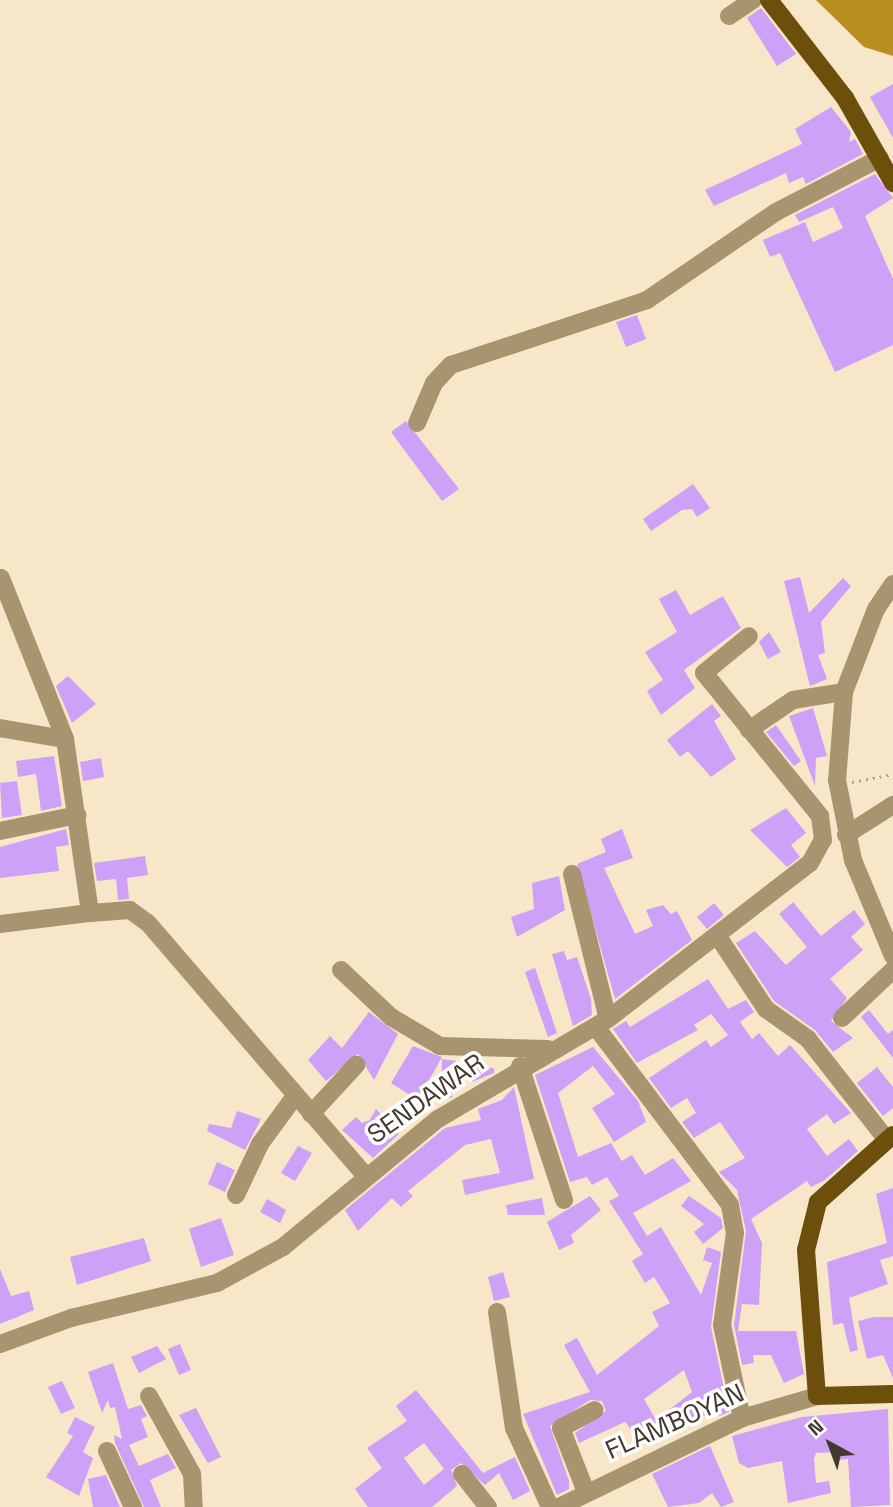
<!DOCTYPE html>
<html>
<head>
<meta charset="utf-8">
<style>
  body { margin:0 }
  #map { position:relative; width:893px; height:1507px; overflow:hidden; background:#f7e7c8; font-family:"Space Grotesk",sans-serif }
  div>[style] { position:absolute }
  .water>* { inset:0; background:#ba8d21 }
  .building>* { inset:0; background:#cda1f7 }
  .path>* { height:2.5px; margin-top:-1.25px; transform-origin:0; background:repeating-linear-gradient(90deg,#b1a58d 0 2px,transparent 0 7px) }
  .minor>* { height:18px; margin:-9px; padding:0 9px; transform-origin:9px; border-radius:9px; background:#a8946e }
  .major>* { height:18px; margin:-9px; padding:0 9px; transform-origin:9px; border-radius:9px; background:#6b4f0b }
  span { translate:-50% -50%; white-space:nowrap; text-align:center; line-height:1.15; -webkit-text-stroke:7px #fff; paint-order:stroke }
  .street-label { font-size:26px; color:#413a2e }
  .north { position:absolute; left:795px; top:1409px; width:70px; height:70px; -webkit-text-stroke:5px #fff; paint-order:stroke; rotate:319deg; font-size:19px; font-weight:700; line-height:28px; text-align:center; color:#413a2e }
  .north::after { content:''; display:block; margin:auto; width:24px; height:32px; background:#413a2e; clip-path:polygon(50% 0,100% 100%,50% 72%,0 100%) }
</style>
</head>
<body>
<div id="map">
  <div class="water">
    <div style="clip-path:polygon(816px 0,893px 0,893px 56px,864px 47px)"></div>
  </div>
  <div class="building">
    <div style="clip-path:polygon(761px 8px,796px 54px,777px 66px,747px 18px)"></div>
    <div style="clip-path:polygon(893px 84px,893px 138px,870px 97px)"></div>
    <div style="clip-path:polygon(831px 107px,851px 132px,849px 142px,855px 139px,863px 154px,806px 184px,803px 177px,789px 183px,786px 173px,714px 206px,705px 190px,802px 144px,795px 129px)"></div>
    <div style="clip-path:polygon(875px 174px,893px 198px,865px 216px,893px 279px,893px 345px,835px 372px,780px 253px,770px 257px,763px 240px,805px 222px,813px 242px,843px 228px,833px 207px,799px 222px,795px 215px)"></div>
    <div style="clip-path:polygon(637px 315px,646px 339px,626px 347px,616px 322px)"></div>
    <div style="clip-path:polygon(406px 421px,459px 489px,442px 501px,391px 432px)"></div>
    <div style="clip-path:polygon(693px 484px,710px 508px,697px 517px,692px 509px,682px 510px,651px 531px,643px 519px)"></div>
    <div style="clip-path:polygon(800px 577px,809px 613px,843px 578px,851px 586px,821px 622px,825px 653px,818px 655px,827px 679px,810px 686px,784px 581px)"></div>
    <div style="clip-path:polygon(676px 590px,690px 615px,723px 596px,741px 628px,684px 670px,695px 688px,661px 715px,647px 691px,663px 680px,645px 652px,677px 632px,659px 599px)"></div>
    <div style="clip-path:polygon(769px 632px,781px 652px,768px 659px,759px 642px)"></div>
    <div style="clip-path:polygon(68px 676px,96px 704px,72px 723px,56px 686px)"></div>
    <div style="clip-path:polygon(712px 704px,721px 716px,714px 721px,736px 759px,711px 777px,688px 751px,680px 757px,667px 740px)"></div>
    <div style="clip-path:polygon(813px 708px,827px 756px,816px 758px,815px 786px,789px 716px)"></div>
    <div style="clip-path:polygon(776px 725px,801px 761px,794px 766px,766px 732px)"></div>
    <div style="clip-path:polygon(54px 756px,62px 806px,41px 811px,36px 774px,18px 777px,16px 761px)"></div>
    <div style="clip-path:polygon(101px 758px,104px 777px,83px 781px,80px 762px)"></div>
    <div style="clip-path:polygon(17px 781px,22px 815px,2px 818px,0 783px)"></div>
    <div style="clip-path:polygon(786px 808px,806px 833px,791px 845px,800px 857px,787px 867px,750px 830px)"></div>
    <div style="clip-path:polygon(66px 829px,69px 845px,56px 847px,59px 871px,0 878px,0 847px)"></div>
    <div style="clip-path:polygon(622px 829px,633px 858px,604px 868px,635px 934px,653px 926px,646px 910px,663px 905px,671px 914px,677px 911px,692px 940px,615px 999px,577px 864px,606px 852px,601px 839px)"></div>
    <div style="clip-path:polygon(145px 856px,148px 875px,127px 878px,129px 899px,118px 900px,116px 879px,97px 881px,94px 863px)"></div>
    <div style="clip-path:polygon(559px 876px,565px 910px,517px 937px,511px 917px,534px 909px,532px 883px)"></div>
    <div style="clip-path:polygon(793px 902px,821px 936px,854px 910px,865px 924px,851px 937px,863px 950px,830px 979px,847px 998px,831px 1021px,853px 1038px,833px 1052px,815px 1030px,774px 1001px,736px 943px,755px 931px,786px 965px,807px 947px,779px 914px)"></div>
    <div style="clip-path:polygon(714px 903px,724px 915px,707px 929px,697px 917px)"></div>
    <div style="clip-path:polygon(564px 951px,567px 960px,577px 957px,591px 999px,592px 1015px,573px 1026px,552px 954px)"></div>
    <div style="clip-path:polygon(535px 968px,557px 1033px,548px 1037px,525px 972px)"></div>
    <div style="clip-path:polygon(708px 979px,728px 1009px,746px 1000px,754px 1012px,740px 1022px,752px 1039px,759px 1033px,778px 1056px,790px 1045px,851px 1113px,834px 1124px,827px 1114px,807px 1129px,827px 1156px,849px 1139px,858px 1151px,825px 1180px,811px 1187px,807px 1181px,751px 1219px,762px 1243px,759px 1305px,742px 1304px,738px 1331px,796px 1331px,804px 1374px,784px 1383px,771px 1355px,753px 1355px,754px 1363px,742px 1365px,734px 1325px,746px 1231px,737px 1190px,719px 1172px,745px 1158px,720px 1122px,694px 1138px,682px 1122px,696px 1113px,687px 1098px,671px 1108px,649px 1078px,706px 1040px,711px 1047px,728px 1035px,711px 1014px,694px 1025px,698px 1030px,637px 1063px,613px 1029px,626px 1021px,630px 1027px)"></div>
    <div style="clip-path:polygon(869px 1010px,888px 1034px,893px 1030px,893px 1058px,861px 1017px)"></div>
    <div style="clip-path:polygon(369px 1012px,398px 1034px,374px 1080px,358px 1054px,326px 1081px,308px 1060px,330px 1036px,342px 1048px)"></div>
    <div style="clip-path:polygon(413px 1046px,442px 1057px,418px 1100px,391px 1083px)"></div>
    <div style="clip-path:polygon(evenodd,593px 1047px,638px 1101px,646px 1122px,614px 1142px,592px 1108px,615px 1094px,593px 1066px,558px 1093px,578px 1157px,611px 1143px,622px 1161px,632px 1155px,645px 1175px,673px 1158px,691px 1181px,633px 1213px,647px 1236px,661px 1227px,701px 1295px,712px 1263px,703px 1260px,707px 1247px,721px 1252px,711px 1327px,729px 1412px,719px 1416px,716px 1409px,688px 1425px,685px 1420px,642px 1443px,625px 1422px,579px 1443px,575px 1433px,606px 1411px,602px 1401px,590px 1400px,550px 1426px,569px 1481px,569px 1489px,557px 1495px,523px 1414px,590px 1392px,564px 1345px,577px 1338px,597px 1375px,659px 1326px,652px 1312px,670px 1303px,654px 1277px,645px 1283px,632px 1261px,643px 1254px,609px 1201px,619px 1196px,607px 1177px,592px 1185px,587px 1177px,570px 1182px,535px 1075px,593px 1047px,684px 1370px,692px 1392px,656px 1420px,644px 1399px,684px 1370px)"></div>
    <div style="clip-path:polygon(442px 1059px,457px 1061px,452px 1098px,441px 1097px)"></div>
    <div style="clip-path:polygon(468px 1066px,494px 1068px,494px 1073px,472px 1082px)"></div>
    <div style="clip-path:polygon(877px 1067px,893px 1087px,893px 1108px,883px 1116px,857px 1083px)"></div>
    <div style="clip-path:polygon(514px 1087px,534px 1179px,465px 1195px,462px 1180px,500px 1173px,491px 1139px,465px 1145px,408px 1191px,413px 1196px,401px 1207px,392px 1198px,358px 1231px,345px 1210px,445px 1128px,481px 1120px,478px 1109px,502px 1100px)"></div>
    <div style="clip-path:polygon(376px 1109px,399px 1134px,373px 1158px,342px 1130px,356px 1117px,362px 1123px,370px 1120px)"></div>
    <div style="clip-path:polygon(237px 1111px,261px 1119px,245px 1150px,207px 1131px,209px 1124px,231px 1128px)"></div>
    <div style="clip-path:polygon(298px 1146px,312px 1153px,295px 1181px,281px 1173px)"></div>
    <div style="clip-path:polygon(217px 1162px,235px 1170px,225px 1192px,208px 1184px)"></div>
    <div style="clip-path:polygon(893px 1188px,893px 1256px,880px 1260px,888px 1284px,849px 1298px,858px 1350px,850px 1352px,843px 1323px,833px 1325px,827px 1262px,887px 1243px,876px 1194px)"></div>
    <div style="clip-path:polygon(590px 1196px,601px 1210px,571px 1235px,574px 1243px,559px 1250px,547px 1222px)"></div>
    <div style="clip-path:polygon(689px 1196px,721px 1218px,723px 1228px,703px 1244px,694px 1232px,704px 1224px,681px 1206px)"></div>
    <div style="clip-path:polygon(542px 1198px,545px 1215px,508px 1215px,506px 1205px)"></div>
    <div style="clip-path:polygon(267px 1199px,286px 1210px,280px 1223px,260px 1212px)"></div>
    <div style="clip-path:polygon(221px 1218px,234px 1255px,201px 1267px,189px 1229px)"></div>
    <div style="clip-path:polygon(144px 1238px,151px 1261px,77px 1285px,70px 1257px)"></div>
    <div style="clip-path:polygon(0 1269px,11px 1296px,29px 1291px,34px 1310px,0 1324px)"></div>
    <div style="clip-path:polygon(503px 1272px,510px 1297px,494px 1301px,488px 1277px)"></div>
    <div style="clip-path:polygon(874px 1317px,893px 1317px,893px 1378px,883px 1355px,867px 1359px,858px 1321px)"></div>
    <div style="clip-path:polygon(180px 1344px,191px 1370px,179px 1375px,168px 1349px)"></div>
    <div style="clip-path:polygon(157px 1346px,166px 1359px,139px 1373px,131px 1357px)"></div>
    <div style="clip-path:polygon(113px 1363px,128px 1409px,141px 1405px,147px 1416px,141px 1419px,148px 1437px,129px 1445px,139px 1466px,168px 1454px,176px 1468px,150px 1480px,161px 1507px,144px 1507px,115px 1443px,114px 1435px,122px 1439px,115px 1407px,110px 1408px,108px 1400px,102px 1413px,88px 1372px)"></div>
    <div style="clip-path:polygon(62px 1381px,75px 1408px,61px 1414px,48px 1387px)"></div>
    <div style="clip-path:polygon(evenodd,416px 1390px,483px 1473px,515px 1457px,530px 1491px,513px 1500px,499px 1473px,485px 1485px,461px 1463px,451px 1470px,457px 1486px,432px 1507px,368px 1507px,355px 1489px,382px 1468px,367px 1448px,407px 1421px,396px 1406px,416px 1390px,424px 1443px,444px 1469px,424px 1485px,404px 1458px,424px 1443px)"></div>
    <div style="clip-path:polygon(196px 1408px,221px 1457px,208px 1463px,179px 1415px)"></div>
    <div style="clip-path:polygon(888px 1409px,890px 1505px,851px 1507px,848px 1459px,839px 1460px,837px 1452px,816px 1453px,814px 1459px,816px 1483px,829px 1481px,831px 1493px,788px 1503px,782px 1461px,748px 1468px,739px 1463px,732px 1436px,802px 1417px)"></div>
    <div style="clip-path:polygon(75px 1417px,95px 1427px,83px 1452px,93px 1458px,79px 1496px,46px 1477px,73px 1436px,67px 1433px)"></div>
    <div style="clip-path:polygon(710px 1446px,734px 1502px,721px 1507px,712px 1493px,699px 1503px,668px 1507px,652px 1474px)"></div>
    <div style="clip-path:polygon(106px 1475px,120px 1507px,93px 1507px,88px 1479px)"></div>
  </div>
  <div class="path">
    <div style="left:852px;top:782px;width:42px;rotate:-11deg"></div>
  </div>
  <div class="minor">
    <div style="left:729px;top:16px;width:29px;rotate:-34deg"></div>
    <div style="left:417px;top:423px;width:43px;rotate:-67deg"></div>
    <div style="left:434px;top:383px;width:25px;rotate:-47deg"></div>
    <div style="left:451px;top:365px;width:206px;rotate:-18.3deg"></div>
    <div style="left:647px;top:300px;width:156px;rotate:-34.3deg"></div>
    <div style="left:776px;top:212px;width:117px;rotate:-27.4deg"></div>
    <div style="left:1px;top:578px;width:173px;rotate:68.3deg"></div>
    <div style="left:65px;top:739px;width:176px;rotate:81.8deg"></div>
    <div style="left:90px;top:913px;width:40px;rotate:-4.3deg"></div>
    <div style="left:130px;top:910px;width:22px;rotate:36deg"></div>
    <div style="left:148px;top:923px;width:331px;rotate:49.3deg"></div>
    <div style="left:893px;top:584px;width:30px;rotate:124deg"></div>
    <div style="left:876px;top:609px;width:89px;rotate:111.1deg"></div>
    <div style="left:844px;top:692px;width:88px;rotate:94.5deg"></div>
    <div style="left:837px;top:780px;width:82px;rotate:78.7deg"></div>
    <div style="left:853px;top:860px;width:104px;rotate:67.4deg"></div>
    <div style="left:0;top:728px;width:66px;rotate:9.6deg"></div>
    <div style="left:749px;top:730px;width:53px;rotate:-34.3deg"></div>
    <div style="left:793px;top:700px;width:52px;rotate:-8.9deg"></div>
    <div style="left:0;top:831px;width:79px;rotate:-11.7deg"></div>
    <div style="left:846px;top:835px;width:56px;rotate:-32.6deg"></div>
    <div style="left:572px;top:874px;width:149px;rotate:76.1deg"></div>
    <div style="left:0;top:924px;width:91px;rotate:-7deg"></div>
    <div style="left:717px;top:935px;width:89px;rotate:56.5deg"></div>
    <div style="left:766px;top:1009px;width:52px;rotate:35.5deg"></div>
    <div style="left:808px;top:1039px;width:127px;rotate:52deg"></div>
    <div style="left:341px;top:970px;width:69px;rotate:43.2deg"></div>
    <div style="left:391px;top:1017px;width:57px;rotate:30.6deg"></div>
    <div style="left:440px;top:1046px;width:108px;rotate:1.6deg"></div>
    <div style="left:842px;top:1018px;width:70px;rotate:-43.3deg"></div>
    <div style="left:596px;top:1027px;width:223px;rotate:53deg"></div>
    <div style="left:730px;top:1205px;width:28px;rotate:80deg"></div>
    <div style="left:735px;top:1233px;width:93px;rotate:98deg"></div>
    <div style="left:722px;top:1325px;width:95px;rotate:77.9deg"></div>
    <div style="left:520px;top:1066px;width:141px;rotate:71.8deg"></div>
    <div style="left:311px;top:1114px;width:67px;rotate:-47.4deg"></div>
    <div style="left:236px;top:1195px;width:56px;rotate:-64.8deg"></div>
    <div style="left:260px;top:1144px;width:59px;rotate:-53.9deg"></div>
    <div style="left:497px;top:1312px;width:117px;rotate:81.7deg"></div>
    <div style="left:514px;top:1428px;width:87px;rotate:65.5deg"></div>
    <div style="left:0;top:1344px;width:76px;rotate:-20.1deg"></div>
    <div style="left:71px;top:1318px;width:150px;rotate:-13.5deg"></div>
    <div style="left:217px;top:1283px;width:75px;rotate:-28.6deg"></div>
    <div style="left:283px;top:1247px;width:201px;rotate:-39.6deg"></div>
    <div style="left:438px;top:1119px;width:197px;rotate:-30.5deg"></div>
    <div style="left:608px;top:1019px;width:255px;rotate:-37.7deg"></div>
    <div style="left:810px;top:863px;width:26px;rotate:-61deg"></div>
    <div style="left:823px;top:840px;width:24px;rotate:-97deg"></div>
    <div style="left:820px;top:816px;width:184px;rotate:-129deg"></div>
    <div style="left:704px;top:673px;width:58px;rotate:-39.4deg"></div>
    <div style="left:149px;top:1396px;width:89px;rotate:61.1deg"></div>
    <div style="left:192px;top:1474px;width:33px;rotate:87deg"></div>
    <div style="left:107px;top:1451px;width:62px;rotate:65.1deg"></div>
    <div style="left:462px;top:1474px;width:42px;rotate:51.8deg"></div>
    <div style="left:586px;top:1492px;width:69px;rotate:-111.3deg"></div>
    <div style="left:561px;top:1428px;width:38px;rotate:-28deg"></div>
    <div style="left:559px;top:1507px;width:203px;rotate:-25.9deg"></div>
    <div style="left:742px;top:1418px;width:78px;rotate:-16.3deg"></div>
  </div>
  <div class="major">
    <div style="left:769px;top:0;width:124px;rotate:52.2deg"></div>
    <div style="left:845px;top:98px;width:98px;rotate:60.5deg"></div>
    <div style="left:893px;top:1135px;width:101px;rotate:138.2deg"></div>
    <div style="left:818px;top:1202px;width:49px;rotate:104deg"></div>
    <div style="left:806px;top:1250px;width:146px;rotate:85.7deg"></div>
    <div style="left:817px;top:1396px;width:76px;rotate:-1.5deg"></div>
  </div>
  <div class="street-label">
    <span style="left:426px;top:1099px;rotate:-35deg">SENDAWAR</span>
    <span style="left:675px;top:1422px;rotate:-24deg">FLAMBOYAN</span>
  </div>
  <div class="north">N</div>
</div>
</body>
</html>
